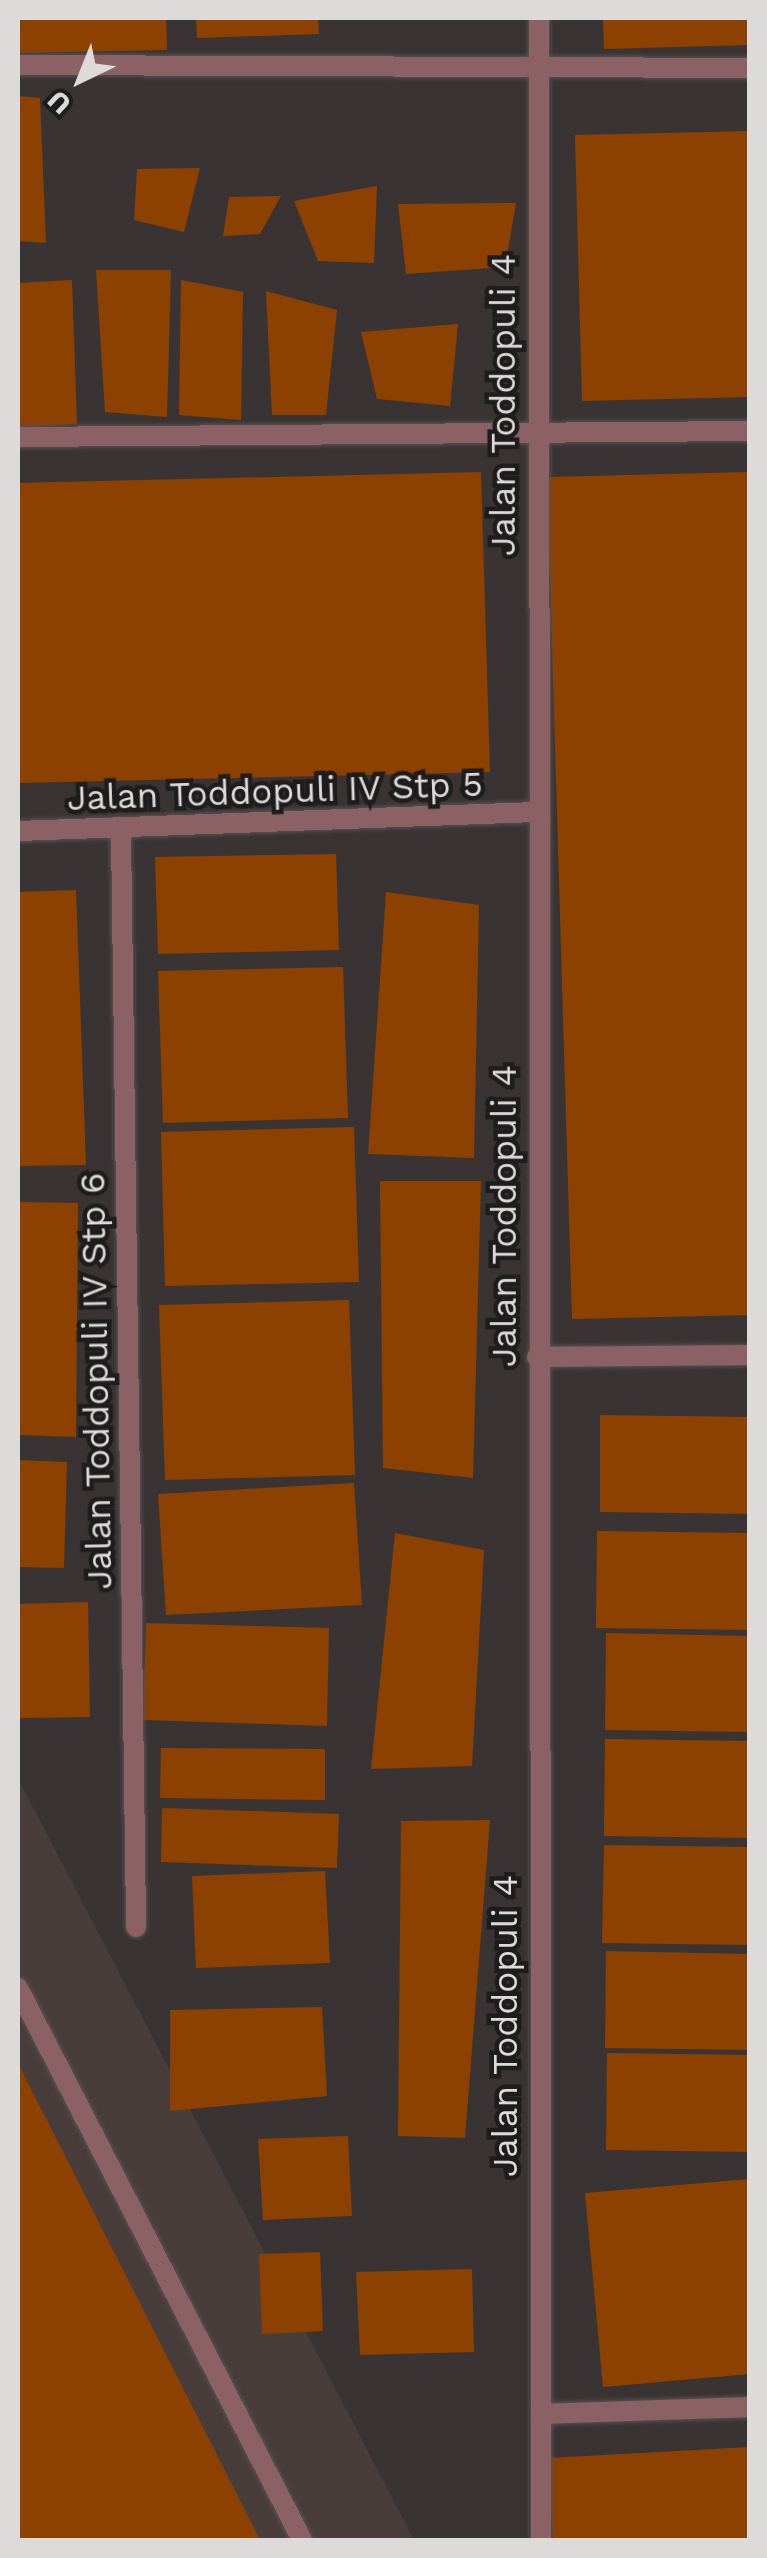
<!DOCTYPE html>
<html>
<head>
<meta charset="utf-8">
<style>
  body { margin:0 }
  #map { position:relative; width:767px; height:2558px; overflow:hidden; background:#393433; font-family:"Work Sans",sans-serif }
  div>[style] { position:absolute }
  .built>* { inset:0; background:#483d3a }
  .building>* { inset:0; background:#8d4100 }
  .roads { filter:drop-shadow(0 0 2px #575251) drop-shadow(0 0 2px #575251) }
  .service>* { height:20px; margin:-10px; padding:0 10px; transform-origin:10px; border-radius:10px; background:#8b6165 }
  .minor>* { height:20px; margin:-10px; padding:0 10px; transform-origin:10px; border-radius:10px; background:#8b6165 }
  span { translate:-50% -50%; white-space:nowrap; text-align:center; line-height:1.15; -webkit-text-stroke:9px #1e1c1c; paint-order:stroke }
  .street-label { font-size:35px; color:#dddada }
  .frame { position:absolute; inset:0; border:20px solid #dddada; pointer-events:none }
  .north { position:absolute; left:30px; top:30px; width:100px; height:100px; -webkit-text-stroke:8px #1e1c1c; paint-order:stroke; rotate:223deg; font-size:28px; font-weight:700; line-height:40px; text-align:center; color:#dddada }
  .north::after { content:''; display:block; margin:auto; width:35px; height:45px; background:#dddada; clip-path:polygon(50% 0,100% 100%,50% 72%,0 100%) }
</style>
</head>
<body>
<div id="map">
  <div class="built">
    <div style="clip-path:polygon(18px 1780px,23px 1788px,414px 2540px,18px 2540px)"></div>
  </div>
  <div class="building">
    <div style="clip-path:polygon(18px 18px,166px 18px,167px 50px,18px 53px)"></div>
    <div style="clip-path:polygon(196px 18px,318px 18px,319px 34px,197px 38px)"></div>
    <div style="clip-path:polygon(603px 18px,750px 18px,750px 45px,604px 49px)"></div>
    <div style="clip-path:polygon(18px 96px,40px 98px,46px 243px,18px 241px)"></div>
    <div style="clip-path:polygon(750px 131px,750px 397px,582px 401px,575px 135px)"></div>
    <div style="clip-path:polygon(200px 168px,184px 232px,134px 220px,137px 169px)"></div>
    <div style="clip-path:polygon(377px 186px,374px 263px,318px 261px,294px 201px)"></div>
    <div style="clip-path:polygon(281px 196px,260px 234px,223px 236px,229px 197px)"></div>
    <div style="clip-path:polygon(516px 203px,505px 267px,406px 274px,398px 204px)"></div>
    <div style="clip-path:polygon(96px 270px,171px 270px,167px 417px,105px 412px)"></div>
    <div style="clip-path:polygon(72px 280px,77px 424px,18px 427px,18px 283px)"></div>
    <div style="clip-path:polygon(181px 280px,243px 292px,241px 420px,179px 415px)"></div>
    <div style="clip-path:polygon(266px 291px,337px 310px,326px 415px,272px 415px)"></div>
    <div style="clip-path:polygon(458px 324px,450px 406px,377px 399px,361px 332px)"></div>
    <div style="clip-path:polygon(481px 472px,490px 772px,18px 783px,18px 483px)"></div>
    <div style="clip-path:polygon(750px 472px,750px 1315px,572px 1319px,547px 477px)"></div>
    <div style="clip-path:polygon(336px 854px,339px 950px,158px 954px,155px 857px)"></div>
    <div style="clip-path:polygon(76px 890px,86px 1165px,18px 1166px,18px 892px)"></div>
    <div style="clip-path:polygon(386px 892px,479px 905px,474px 1158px,368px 1154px)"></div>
    <div style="clip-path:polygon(343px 967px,348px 1118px,163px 1123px,158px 971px)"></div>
    <div style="clip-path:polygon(354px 1127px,359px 1282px,165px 1286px,161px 1132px)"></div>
    <div style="clip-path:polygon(380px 1181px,481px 1181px,473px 1478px,383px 1468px)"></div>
    <div style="clip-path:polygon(18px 1202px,78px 1203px,76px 1437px,18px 1435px)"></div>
    <div style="clip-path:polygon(349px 1300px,355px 1475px,165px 1480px,159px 1305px)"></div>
    <div style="clip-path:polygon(600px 1415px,750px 1417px,750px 1514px,600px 1512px)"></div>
    <div style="clip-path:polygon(18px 1460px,67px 1462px,64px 1568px,18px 1567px)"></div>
    <div style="clip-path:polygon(354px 1483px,362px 1605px,166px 1615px,158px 1494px)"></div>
    <div style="clip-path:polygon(597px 1531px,750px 1533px,750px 1630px,596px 1628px)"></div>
    <div style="clip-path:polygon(395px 1533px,484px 1550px,472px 1766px,371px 1769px)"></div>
    <div style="clip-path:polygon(88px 1602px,90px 1717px,18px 1718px,18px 1604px)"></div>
    <div style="clip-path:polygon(146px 1623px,329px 1628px,327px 1726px,143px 1720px)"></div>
    <div style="clip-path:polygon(606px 1633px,750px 1636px,750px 1732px,605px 1730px)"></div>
    <div style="clip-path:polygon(605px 1739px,750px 1741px,750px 1838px,604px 1836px)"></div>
    <div style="clip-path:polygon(161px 1748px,325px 1749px,325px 1800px,160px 1798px)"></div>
    <div style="clip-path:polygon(162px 1808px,339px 1814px,337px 1868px,161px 1862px)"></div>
    <div style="clip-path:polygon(490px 1820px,465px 2138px,398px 2136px,401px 1821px)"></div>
    <div style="clip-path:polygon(604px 1845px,750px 1847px,750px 1945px,602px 1943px)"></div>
    <div style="clip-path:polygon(325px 1871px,330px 1963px,196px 1968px,192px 1876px)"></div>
    <div style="clip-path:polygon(606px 1951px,750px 1954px,750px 2050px,605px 2048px)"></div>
    <div style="clip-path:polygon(322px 2007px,327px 2096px,170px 2111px,170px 2010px)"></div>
    <div style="clip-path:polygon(607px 2053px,750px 2055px,750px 2152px,606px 2150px)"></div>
    <div style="clip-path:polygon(18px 2063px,260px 2540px,18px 2540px)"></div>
    <div style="clip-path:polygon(348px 2136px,352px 2216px,263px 2220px,258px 2139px)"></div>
    <div style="clip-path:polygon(750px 2179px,750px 2374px,603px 2387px,585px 2193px)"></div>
    <div style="clip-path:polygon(320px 2252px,323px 2331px,262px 2334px,259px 2254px)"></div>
    <div style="clip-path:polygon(472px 2269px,474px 2352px,360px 2355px,356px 2272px)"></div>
    <div style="clip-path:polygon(750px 2447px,750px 2540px,553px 2540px,548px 2458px)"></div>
  </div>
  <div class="roads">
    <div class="service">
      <div style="left:18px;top:1988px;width:621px;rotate:62.77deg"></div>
    </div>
    <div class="minor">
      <div style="left:539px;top:18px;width:2522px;rotate:89.95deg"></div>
      <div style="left:18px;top:65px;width:732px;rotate:0.23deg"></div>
      <div style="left:18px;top:437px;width:732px;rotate:-0.47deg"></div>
      <div style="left:18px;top:831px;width:518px;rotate:-2.1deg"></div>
      <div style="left:121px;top:834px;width:1093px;rotate:89.21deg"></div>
      <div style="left:537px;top:1357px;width:213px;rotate:-0.5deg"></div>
      <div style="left:541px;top:2414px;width:209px;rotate:-1.9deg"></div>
    </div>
  </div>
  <div class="street-label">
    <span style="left:503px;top:405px;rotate:-90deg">Jalan Toddopuli 4</span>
    <span style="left:275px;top:791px;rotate:-2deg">Jalan Toddopuli IV Stp 5</span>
    <span style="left:504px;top:1216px;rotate:-90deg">Jalan Toddopuli 4</span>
    <span style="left:96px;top:1381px;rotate:-91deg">Jalan Toddopuli IV Stp 6</span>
    <span style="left:505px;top:2026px;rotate:-90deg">Jalan Toddopuli 4</span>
  </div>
  <div class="frame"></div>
  <div class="north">U</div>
</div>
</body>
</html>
